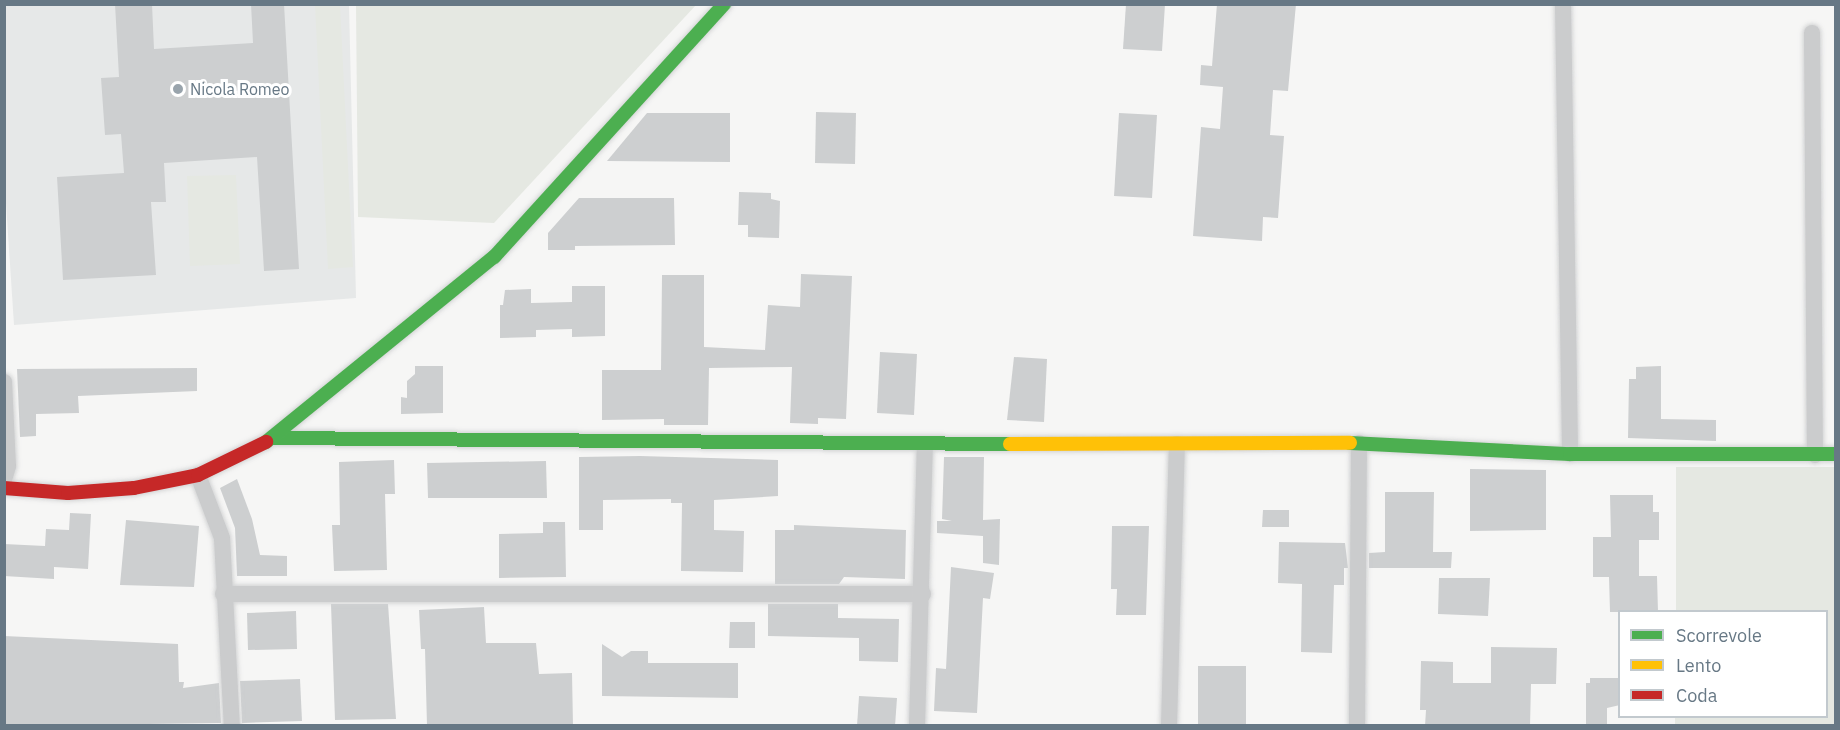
<!DOCTYPE html>
<html>
<head>
<meta charset="utf-8">
<style>
  body { margin:0 }
  #map { position:relative; width:1840px; height:730px; overflow:hidden; background:#f6f6f5; font-family:"IBM Plex Sans",sans-serif }
  div>[style] { position:absolute }
  .built>* { inset:0; background:#e6e8e8 }
  .green>* { inset:0; background:#e5e8e2 }
  .building>* { inset:0; background:#cdcfd0 }
  .roads { filter:drop-shadow(0 0 2px #d3d4d5) drop-shadow(0 0 2px #d3d4d5) }
  .street>* { height:16px; margin:-8px; padding:0 8px; transform-origin:8px; border-radius:8px; background:#cbcccd }
  .fast>* { height:14px; margin:-7px; padding:0 7px; transform-origin:7px; border-radius:7px; background:#4caf50 }
  .slow>* { height:14px; margin:-7px; padding:0 7px; transform-origin:7px; border-radius:7px; background:#ffc107 }
  .jam>* { height:14px; margin:-7px; padding:0 7px; transform-origin:7px; border-radius:7px; background:#c62828 }
  .dots>* { width:16px; height:16px; translate:-50% -50%; box-sizing:border-box; border:3px solid #fff; border-radius:50% }
  span { translate:-50% -50%; white-space:nowrap; text-align:center; line-height:1.15; -webkit-text-stroke:6px #fff; paint-order:stroke }
  .poi-label { font-size:16px; color:#677885 }
  .left { translate:0 -50%; text-align:left }
  .frame { position:absolute; inset:0; border:6px solid #677885; pointer-events:none }
  .legend { position:absolute; left:1618px; top:610px; width:210px; height:108px; box-sizing:border-box; background:#fff; border:2px solid #c2c9ce; margin:0; padding:8px 10px; list-style:none; font-size:18px; color:#677885 }
  .legend li { display:flex; align-items:center; gap:12px; height:30px }
  .legend b { width:30px; border:2px solid #c2c9ce }
</style>
</head>
<body>
<div id="map">
  <div class="built">
    <div style="clip-path:polygon(4px 5px,349px 5px,356px 298px,14px 325px,4px 173px)"></div>
  </div>
  <div class="green">
    <div style="clip-path:polygon(315px 5px,340px 5px,353px 267px,328px 269px)"></div>
    <div style="clip-path:polygon(356px 5px,356px 4px,696px 5px,494px 223px,358px 217px)"></div>
    <div style="clip-path:polygon(236px 175px,240px 264px,190px 266px,187px 176px)"></div>
    <div style="clip-path:polygon(1676px 467px,1835px 467px,1835px 725px,1675px 725px,1675px 717px,1826px 716px,1826px 612px,1676px 611px)"></div>
  </div>
  <div class="building">
    <div style="clip-path:polygon(115px 4px,152px 4px,154px 49px,253px 43px,251px 4px,284px 4px,299px 269px,264px 271px,257px 157px,164px 163px,166px 202px,151px 202px,156px 275px,63px 280px,57px 177px,124px 173px,121px 134px,105px 135px,101px 78px,119px 77px)"></div>
    <div style="clip-path:polygon(1126px 4px,1165px 4px,1162px 51px,1123px 49px)"></div>
    <div style="clip-path:polygon(1217px 4px,1296px 4px,1288px 91px,1273px 90px,1270px 135px,1284px 136px,1278px 218px,1263px 217px,1262px 241px,1193px 236px,1201px 127px,1220px 129px,1223px 87px,1200px 85px,1201px 65px,1212px 66px)"></div>
    <div style="clip-path:polygon(816px 112px,856px 113px,855px 164px,815px 163px)"></div>
    <div style="clip-path:polygon(647px 113px,730px 113px,730px 162px,607px 161px)"></div>
    <div style="clip-path:polygon(1119px 113px,1157px 115px,1152px 198px,1114px 196px)"></div>
    <div style="clip-path:polygon(739px 192px,771px 193px,771px 199px,780px 201px,779px 238px,748px 237px,748px 225px,738px 225px)"></div>
    <div style="clip-path:polygon(579px 198px,674px 198px,675px 245px,575px 246px,575px 250px,548px 250px,548px 233px)"></div>
    <div style="clip-path:polygon(801px 274px,852px 276px,846px 419px,818px 418px,818px 424px,790px 423px,792px 367px,709px 368px,708px 425px,664px 425px,664px 419px,602px 420px,602px 370px,661px 370px,662px 275px,704px 275px,704px 347px,765px 350px,768px 305px,800px 307px)"></div>
    <div style="clip-path:polygon(572px 286px,605px 286px,605px 336px,572px 337px,572px 329px,536px 330px,536px 337px,500px 338px,500px 305px,503px 305px,505px 290px,531px 289px,531px 303px,572px 302px)"></div>
    <div style="clip-path:polygon(880px 352px,917px 354px,914px 415px,877px 413px)"></div>
    <div style="clip-path:polygon(1014px 357px,1047px 359px,1044px 422px,1007px 420px)"></div>
    <div style="clip-path:polygon(415px 366px,443px 366px,443px 413px,401px 414px,401px 397px,407px 398px,407px 381px,415px 374px)"></div>
    <div style="clip-path:polygon(1661px 366px,1661px 419px,1716px 420px,1716px 441px,1628px 438px,1629px 379px,1636px 379px,1636px 367px)"></div>
    <div style="clip-path:polygon(197px 368px,197px 391px,78px 396px,79px 413px,36px 414px,36px 436px,20px 437px,17px 369px)"></div>
    <div style="clip-path:polygon(640px 456px,778px 460px,778px 496px,714px 500px,714px 530px,744px 531px,743px 572px,681px 571px,682px 503px,671px 503px,671px 499px,603px 500px,603px 530px,579px 530px,579px 457px)"></div>
    <div style="clip-path:polygon(944px 457px,984px 457px,983px 520px,1000px 519px,999px 565px,983px 563px,983px 536px,937px 533px,937px 521px,952px 521px,942px 519px)"></div>
    <div style="clip-path:polygon(394px 460px,395px 494px,385px 494px,387px 570px,334px 571px,332px 525px,340px 525px,339px 462px)"></div>
    <div style="clip-path:polygon(546px 461px,547px 498px,428px 498px,427px 463px)"></div>
    <div style="clip-path:polygon(1470px 469px,1546px 470px,1546px 530px,1470px 531px)"></div>
    <div style="clip-path:polygon(237px 479px,252px 519px,260px 555px,287px 556px,287px 576px,237px 576px,235px 528px,220px 488px)"></div>
    <div style="clip-path:polygon(1385px 492px,1434px 492px,1433px 552px,1452px 552px,1451px 568px,1369px 568px,1369px 553px,1385px 552px)"></div>
    <div style="clip-path:polygon(1610px 495px,1653px 495px,1653px 512px,1659px 512px,1659px 540px,1639px 540px,1639px 576px,1657px 576px,1658px 612px,1610px 612px,1609px 577px,1593px 577px,1593px 537px,1611px 537px)"></div>
    <div style="clip-path:polygon(1263px 510px,1289px 510px,1289px 527px,1262px 527px)"></div>
    <div style="clip-path:polygon(70px 513px,91px 514px,88px 569px,54px 567px,54px 579px,4px 576px,4px 544px,45px 546px,46px 529px,69px 530px)"></div>
    <div style="clip-path:polygon(126px 520px,199px 526px,194px 587px,120px 585px)"></div>
    <div style="clip-path:polygon(543px 522px,565px 522px,566px 577px,499px 578px,499px 534px,543px 533px)"></div>
    <div style="clip-path:polygon(794px 525px,906px 530px,905px 579px,844px 577px,839px 584px,775px 584px,775px 530px,794px 530px)"></div>
    <div style="clip-path:polygon(1112px 526px,1149px 526px,1146px 615px,1116px 615px,1117px 589px,1111px 589px)"></div>
    <div style="clip-path:polygon(1279px 542px,1345px 543px,1348px 568px,1344px 568px,1344px 585px,1334px 585px,1332px 653px,1301px 652px,1302px 584px,1278px 583px)"></div>
    <div style="clip-path:polygon(951px 567px,994px 573px,990px 599px,983px 598px,977px 713px,934px 711px,936px 668px,946px 669px)"></div>
    <div style="clip-path:polygon(1439px 578px,1490px 578px,1488px 616px,1438px 614px)"></div>
    <div style="clip-path:polygon(331px 604px,388px 604px,396px 719px,335px 720px)"></div>
    <div style="clip-path:polygon(768px 604px,838px 604px,838px 618px,899px 619px,898px 662px,859px 661px,859px 638px,768px 636px)"></div>
    <div style="clip-path:polygon(484px 607px,486px 643px,536px 643px,539px 674px,572px 673px,573px 726px,427px 726px,425px 649px,421px 649px,419px 610px)"></div>
    <div style="clip-path:polygon(296px 611px,297px 649px,248px 650px,247px 613px)"></div>
    <div style="clip-path:polygon(730px 622px,755px 622px,755px 648px,729px 648px)"></div>
    <div style="clip-path:polygon(4px 636px,178px 644px,179px 682px,184px 682px,183px 688px,219px 683px,221px 723px,4px 726px)"></div>
    <div style="clip-path:polygon(602px 644px,622px 657px,631px 651px,648px 651px,648px 663px,738px 663px,738px 698px,602px 696px)"></div>
    <div style="clip-path:polygon(1491px 647px,1557px 648px,1556px 684px,1531px 684px,1530px 726px,1425px 726px,1426px 710px,1420px 710px,1421px 661px,1453px 662px,1453px 683px,1491px 683px)"></div>
    <div style="clip-path:polygon(1198px 666px,1246px 666px,1246px 726px,1198px 726px)"></div>
    <div style="clip-path:polygon(1590px 678px,1620px 678px,1620px 705px,1607px 708px,1607px 726px,1586px 726px,1586px 683px,1590px 683px)"></div>
    <div style="clip-path:polygon(300px 679px,302px 721px,242px 723px,240px 681px)"></div>
    <div style="clip-path:polygon(859px 696px,897px 698px,895px 726px,857px 726px)"></div>
  </div>
  <div class="roads">
    <div class="street">
      <div style="left:1563px;top:4px;width:450px;rotate:89.1deg"></div>
      <div style="left:1812px;top:33px;width:422px;rotate:89.6deg"></div>
      <div style="left:4px;top:382px;width:84px;rotate:87.3deg"></div>
      <div style="left:8px;top:466px;width:15px;rotate:106deg"></div>
      <div style="left:198px;top:475px;width:67px;rotate:69.1deg"></div>
      <div style="left:222px;top:538px;width:188px;rotate:87deg"></div>
      <div style="left:223px;top:594px;width:700px"></div>
      <div style="left:917px;top:726px;width:282px;rotate:-88.4deg"></div>
      <div style="left:1169px;top:726px;width:282px;rotate:-88.4deg"></div>
      <div style="left:1357px;top:726px;width:283px;rotate:-89.6deg"></div>
    </div>
    <div class="fast">
      <div style="left:273px;top:438px;width:737px;rotate:0.47deg"></div>
      <div style="left:266px;top:442px;width:294px;rotate:-39.1deg"></div>
      <div style="left:494px;top:257px;width:342px;rotate:-47.7deg"></div>
      <div style="left:1350px;top:443px;width:220px;rotate:2.9deg"></div>
      <div style="left:1570px;top:454px;width:266px"></div>
    </div>
    <div class="slow">
      <div style="left:1010px;top:444px;width:340px;rotate:-0.2deg"></div>
    </div>
    <div class="jam">
      <div style="left:4px;top:488px;width:64px;rotate:4.5deg"></div>
      <div style="left:68px;top:493px;width:66px;rotate:-4.3deg"></div>
      <div style="left:134px;top:488px;width:65px;rotate:-11.5deg"></div>
      <div style="left:198px;top:475px;width:76px;rotate:-25.9deg"></div>
    </div>
  </div>
  <div class="dots">
    <div style="left:178px;top:89px;background:#99a4ac"></div>
  </div>
  <div class="poi-label">
    <span class="left" style="left:190px;top:89px">Nicola Romeo</span>
  </div>
  <div class="frame"></div>
  <ul class="legend">
  <li><b style="height:8px;background:#4caf50"></b>Scorrevole</li>
  <li><b style="height:8px;background:#ffc107"></b>Lento</li>
  <li><b style="height:8px;background:#c62828"></b>Coda</li>
  </ul>
</div>
</body>
</html>
